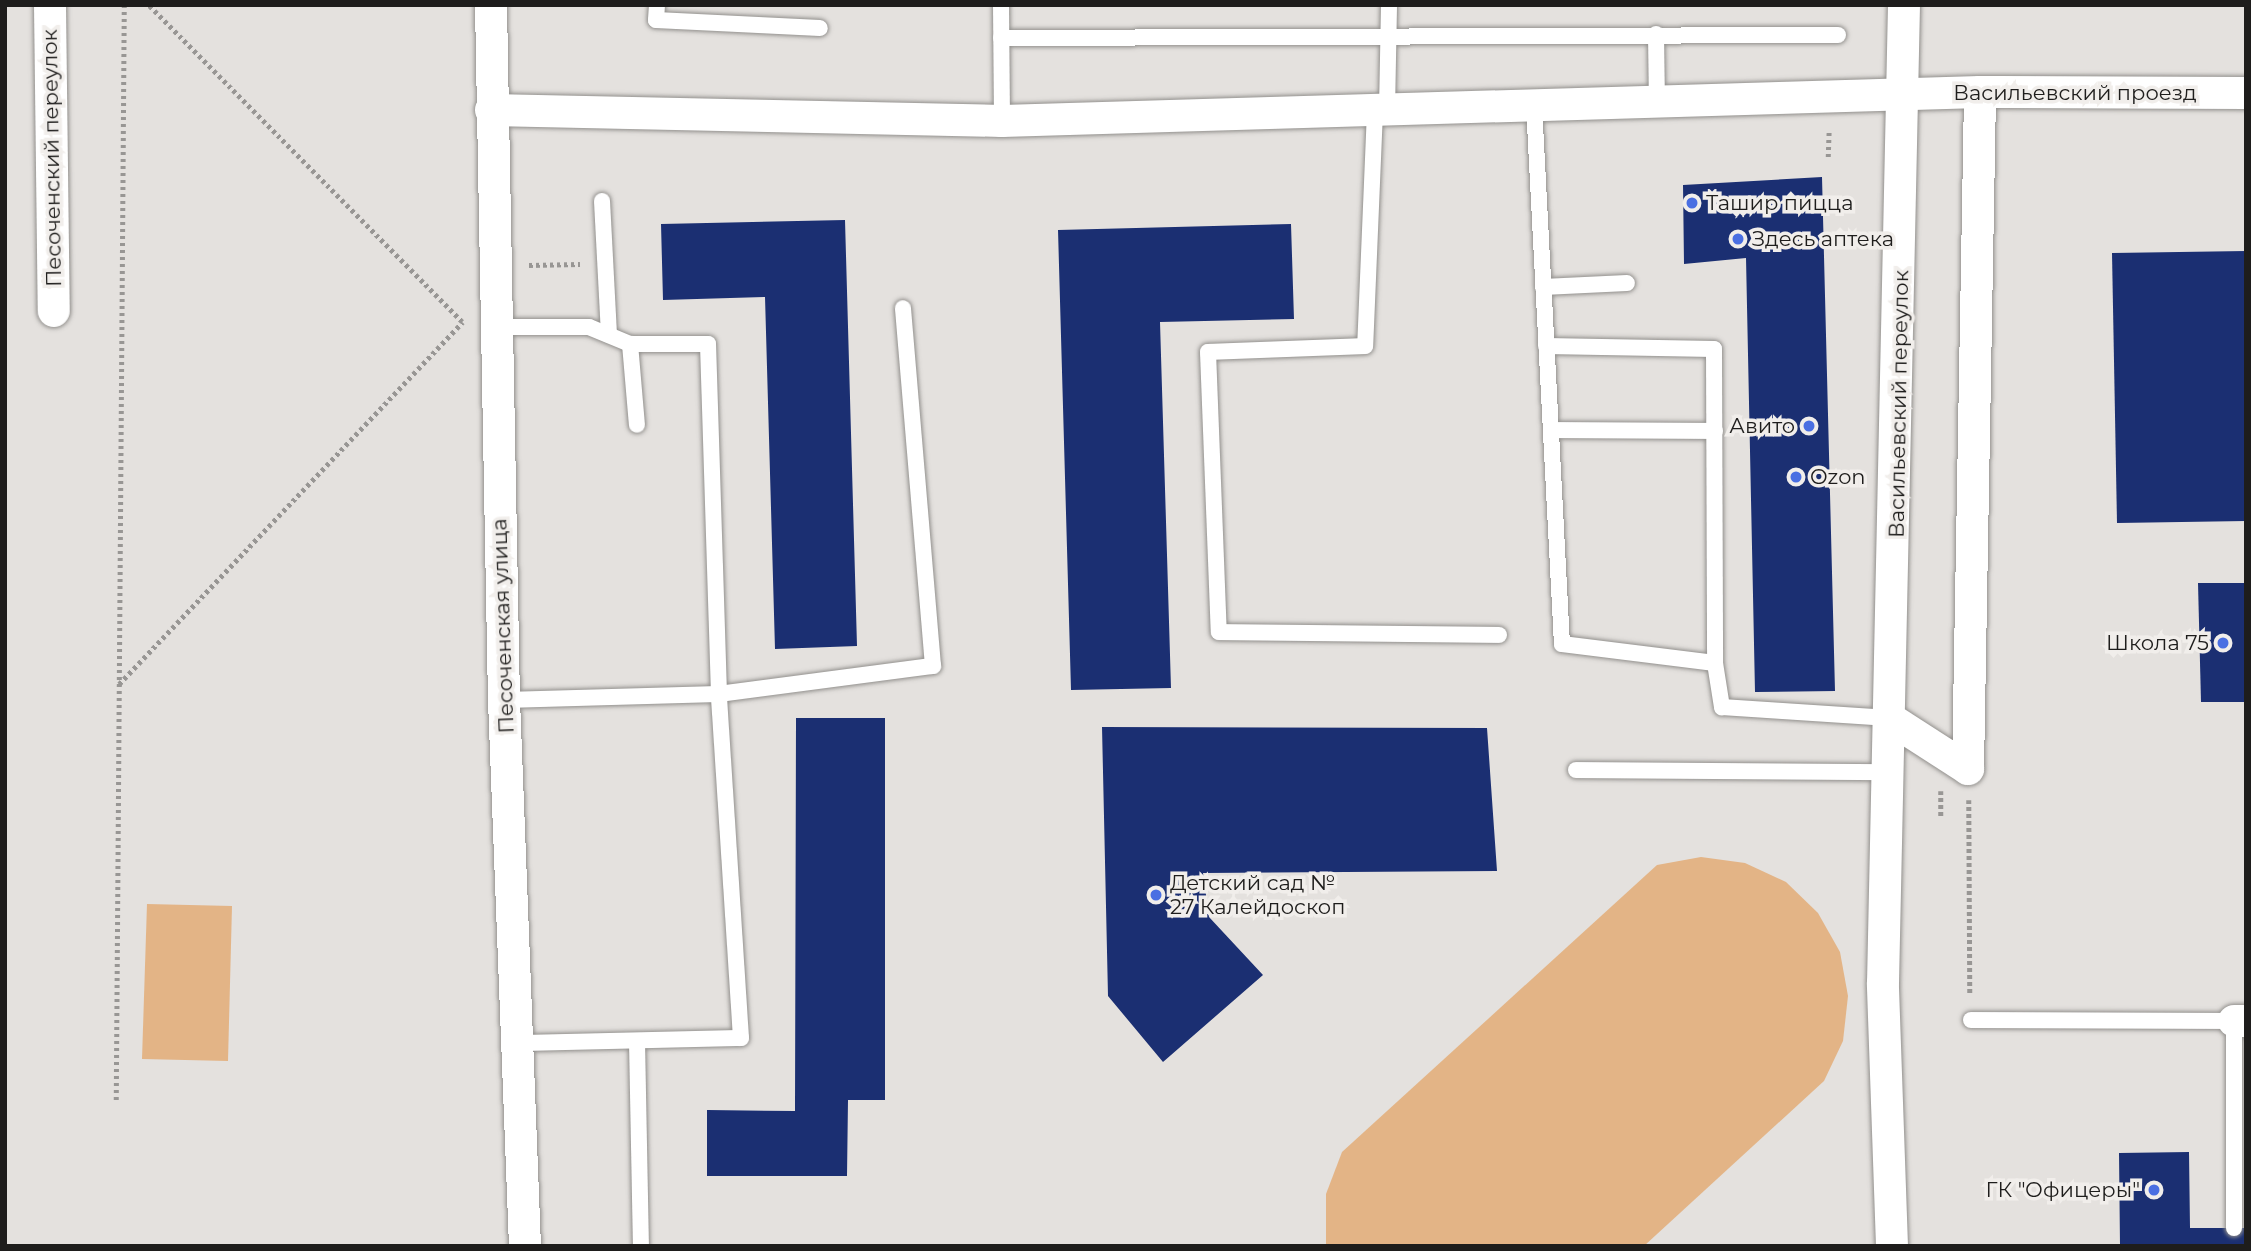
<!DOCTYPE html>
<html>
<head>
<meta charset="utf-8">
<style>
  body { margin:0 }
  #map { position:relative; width:2251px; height:1251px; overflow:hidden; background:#e4e1de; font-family:Montserrat,sans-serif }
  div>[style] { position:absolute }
  .green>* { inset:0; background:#e3b486 }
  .building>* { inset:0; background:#1b2f72 }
  .path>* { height:4.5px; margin-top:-2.25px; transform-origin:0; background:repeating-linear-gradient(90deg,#989694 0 3.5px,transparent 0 7px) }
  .roads { filter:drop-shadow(0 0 2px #92908d) drop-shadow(0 0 2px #92908d) }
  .service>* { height:16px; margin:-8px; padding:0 8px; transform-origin:8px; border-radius:8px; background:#fff }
  .minor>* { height:32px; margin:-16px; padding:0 16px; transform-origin:16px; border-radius:16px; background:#fff }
  .dots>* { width:19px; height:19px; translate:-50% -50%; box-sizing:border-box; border:4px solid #f1eeeb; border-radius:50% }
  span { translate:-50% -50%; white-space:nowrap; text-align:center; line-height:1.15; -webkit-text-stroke:7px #f1eeeb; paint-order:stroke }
  .street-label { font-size:21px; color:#1e1d1c }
  .poi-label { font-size:21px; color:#1e1d1c }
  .left { translate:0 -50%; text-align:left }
  .right { translate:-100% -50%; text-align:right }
  .frame { position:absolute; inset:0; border:7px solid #1e1d1c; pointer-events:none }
</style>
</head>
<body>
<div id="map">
  <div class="green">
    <div style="clip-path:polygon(1701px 857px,1745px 863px,1786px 882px,1818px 913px,1840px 952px,1848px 996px,1843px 1041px,1824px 1081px,1644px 1246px,1326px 1246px,1326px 1194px,1342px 1152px,1657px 865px)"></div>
    <div style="clip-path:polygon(147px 904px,232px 906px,228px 1061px,142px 1059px)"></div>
  </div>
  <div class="building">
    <div style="clip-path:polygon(1822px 177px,1835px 691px,1755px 692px,1746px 258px,1684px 264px,1683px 185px)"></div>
    <div style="clip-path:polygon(845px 220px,857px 646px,775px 649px,765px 297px,663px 300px,661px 224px)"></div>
    <div style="clip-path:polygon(1291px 224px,1294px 319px,1160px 322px,1171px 688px,1071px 690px,1058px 230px)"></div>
    <div style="clip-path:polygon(2246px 251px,2246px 521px,2117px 523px,2112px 253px)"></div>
    <div style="clip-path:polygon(2198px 583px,2246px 583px,2246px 702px,2201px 702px)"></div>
    <div style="clip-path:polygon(796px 718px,885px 718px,885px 1100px,848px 1100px,847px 1176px,707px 1176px,707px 1110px,795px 1111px)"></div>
    <div style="clip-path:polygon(1102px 727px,1487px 728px,1497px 871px,1203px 873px,1209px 917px,1263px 975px,1163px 1062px,1108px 996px)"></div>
    <div style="clip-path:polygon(2189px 1152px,2190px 1228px,2246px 1228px,2246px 1246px,2120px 1246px,2119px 1153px)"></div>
  </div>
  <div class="path">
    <div style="left:1828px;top:157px;width:27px;rotate:-88deg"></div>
    <div style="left:529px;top:265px;width:51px;rotate:-1.1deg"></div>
    <div style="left:119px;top:684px;width:499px;rotate:-46.5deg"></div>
    <div style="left:462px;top:322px;width:446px;rotate:-134.7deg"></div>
    <div style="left:1941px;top:791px;width:27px;rotate:90deg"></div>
    <div style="left:1969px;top:800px;width:195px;rotate:89.7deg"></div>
    <div style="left:116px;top:1100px;width:1095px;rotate:-89.58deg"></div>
  </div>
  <div class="roads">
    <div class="service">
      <div style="left:657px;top:5px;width:15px;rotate:94deg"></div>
      <div style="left:656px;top:20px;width:164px;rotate:2.8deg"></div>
      <div style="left:1001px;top:5px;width:116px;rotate:89.5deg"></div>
      <div style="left:1656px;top:34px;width:68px;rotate:89.2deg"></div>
      <div style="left:1001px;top:38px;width:837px;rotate:-0.21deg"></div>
      <div style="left:1534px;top:105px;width:540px;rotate:87.03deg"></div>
      <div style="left:1562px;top:644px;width:154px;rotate:7.1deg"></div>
      <div style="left:1715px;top:663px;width:45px;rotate:81deg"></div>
      <div style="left:1722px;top:707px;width:167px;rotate:3.8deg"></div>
      <div style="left:1387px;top:110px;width:105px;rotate:-88.9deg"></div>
      <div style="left:1375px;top:111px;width:235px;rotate:92.4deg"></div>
      <div style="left:1365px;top:346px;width:157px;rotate:177.8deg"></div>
      <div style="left:1208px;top:352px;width:280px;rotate:87.8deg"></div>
      <div style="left:1219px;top:632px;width:280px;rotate:0.6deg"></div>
      <div style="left:602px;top:201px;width:134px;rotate:87deg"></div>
      <div style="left:1543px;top:287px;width:84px;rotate:-2.7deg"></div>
      <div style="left:495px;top:327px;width:94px"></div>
      <div style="left:589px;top:327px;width:44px;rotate:22.5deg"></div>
      <div style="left:630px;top:344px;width:78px"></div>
      <div style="left:708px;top:344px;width:350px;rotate:88.2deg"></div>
      <div style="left:719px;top:694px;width:215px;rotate:178.4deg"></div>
      <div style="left:630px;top:344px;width:81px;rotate:85.1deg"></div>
      <div style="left:1546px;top:346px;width:168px;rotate:1deg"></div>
      <div style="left:1714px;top:349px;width:314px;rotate:89.8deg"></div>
      <div style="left:1551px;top:430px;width:164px;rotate:0.3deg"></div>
      <div style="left:1576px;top:770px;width:309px;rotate:0.4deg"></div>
      <div style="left:1971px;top:1020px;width:263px;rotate:0.2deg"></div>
      <div style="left:2234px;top:1021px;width:207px;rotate:90deg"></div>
      <div style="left:637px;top:1041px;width:205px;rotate:88.9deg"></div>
      <div style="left:520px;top:1043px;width:221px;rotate:-1.3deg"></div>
      <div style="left:741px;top:1038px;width:345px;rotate:-93.7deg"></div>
      <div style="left:719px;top:694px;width:216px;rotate:-7.5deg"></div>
      <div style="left:933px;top:666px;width:359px;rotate:-94.8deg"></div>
    </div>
    <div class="minor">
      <div style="left:50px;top:5px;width:306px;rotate:89.3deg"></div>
      <div style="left:491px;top:5px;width:695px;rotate:88.93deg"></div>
      <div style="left:504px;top:700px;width:546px;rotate:87.8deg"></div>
      <div style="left:491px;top:110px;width:511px;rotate:1.23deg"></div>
      <div style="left:1002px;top:121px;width:978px;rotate:-1.7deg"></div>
      <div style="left:1980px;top:92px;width:266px;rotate:0.2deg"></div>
      <div style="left:1889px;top:718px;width:94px;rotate:32.8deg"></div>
      <div style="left:1968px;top:769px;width:677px;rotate:-88.98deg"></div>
      <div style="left:2234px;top:1021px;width:12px"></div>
      <div style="left:1892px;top:1246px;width:263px;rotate:-92deg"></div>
      <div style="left:1883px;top:983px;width:978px;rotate:-88.77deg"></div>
    </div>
  </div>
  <div class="dots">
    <div style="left:1692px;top:203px;background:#4a6fe2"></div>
    <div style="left:1738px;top:239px;background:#4a6fe2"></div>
    <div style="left:1809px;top:426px;background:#4a6fe2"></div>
    <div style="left:1796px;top:477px;background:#4a6fe2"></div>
    <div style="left:2223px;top:643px;background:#4a6fe2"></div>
    <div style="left:1156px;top:895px;background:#4a6fe2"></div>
    <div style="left:2154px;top:1190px;background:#4a6fe2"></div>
  </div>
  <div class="street-label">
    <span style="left:2075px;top:93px">Васильевский проезд</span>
    <span style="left:52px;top:158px;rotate:-91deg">Песоченский переулок</span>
    <span style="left:1899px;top:404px;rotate:-89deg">Васильевский переулок</span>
    <span style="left:503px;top:626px;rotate:-92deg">Песоченская улица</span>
  </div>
  <div class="poi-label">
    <span class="left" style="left:1706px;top:203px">Ташир пицца</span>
    <span class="left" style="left:1752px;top:239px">Здесь аптека</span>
    <span class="right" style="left:1795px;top:426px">Авито</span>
    <span class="left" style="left:1810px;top:477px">Ozon</span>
    <span class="right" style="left:2209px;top:643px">Школа 75</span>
    <span class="left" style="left:1170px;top:895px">Детский сад №<br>27 Калейдоскоп</span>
    <span class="right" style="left:2140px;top:1190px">ГК "Офицеры"</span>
  </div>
  <div class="frame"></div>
</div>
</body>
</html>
